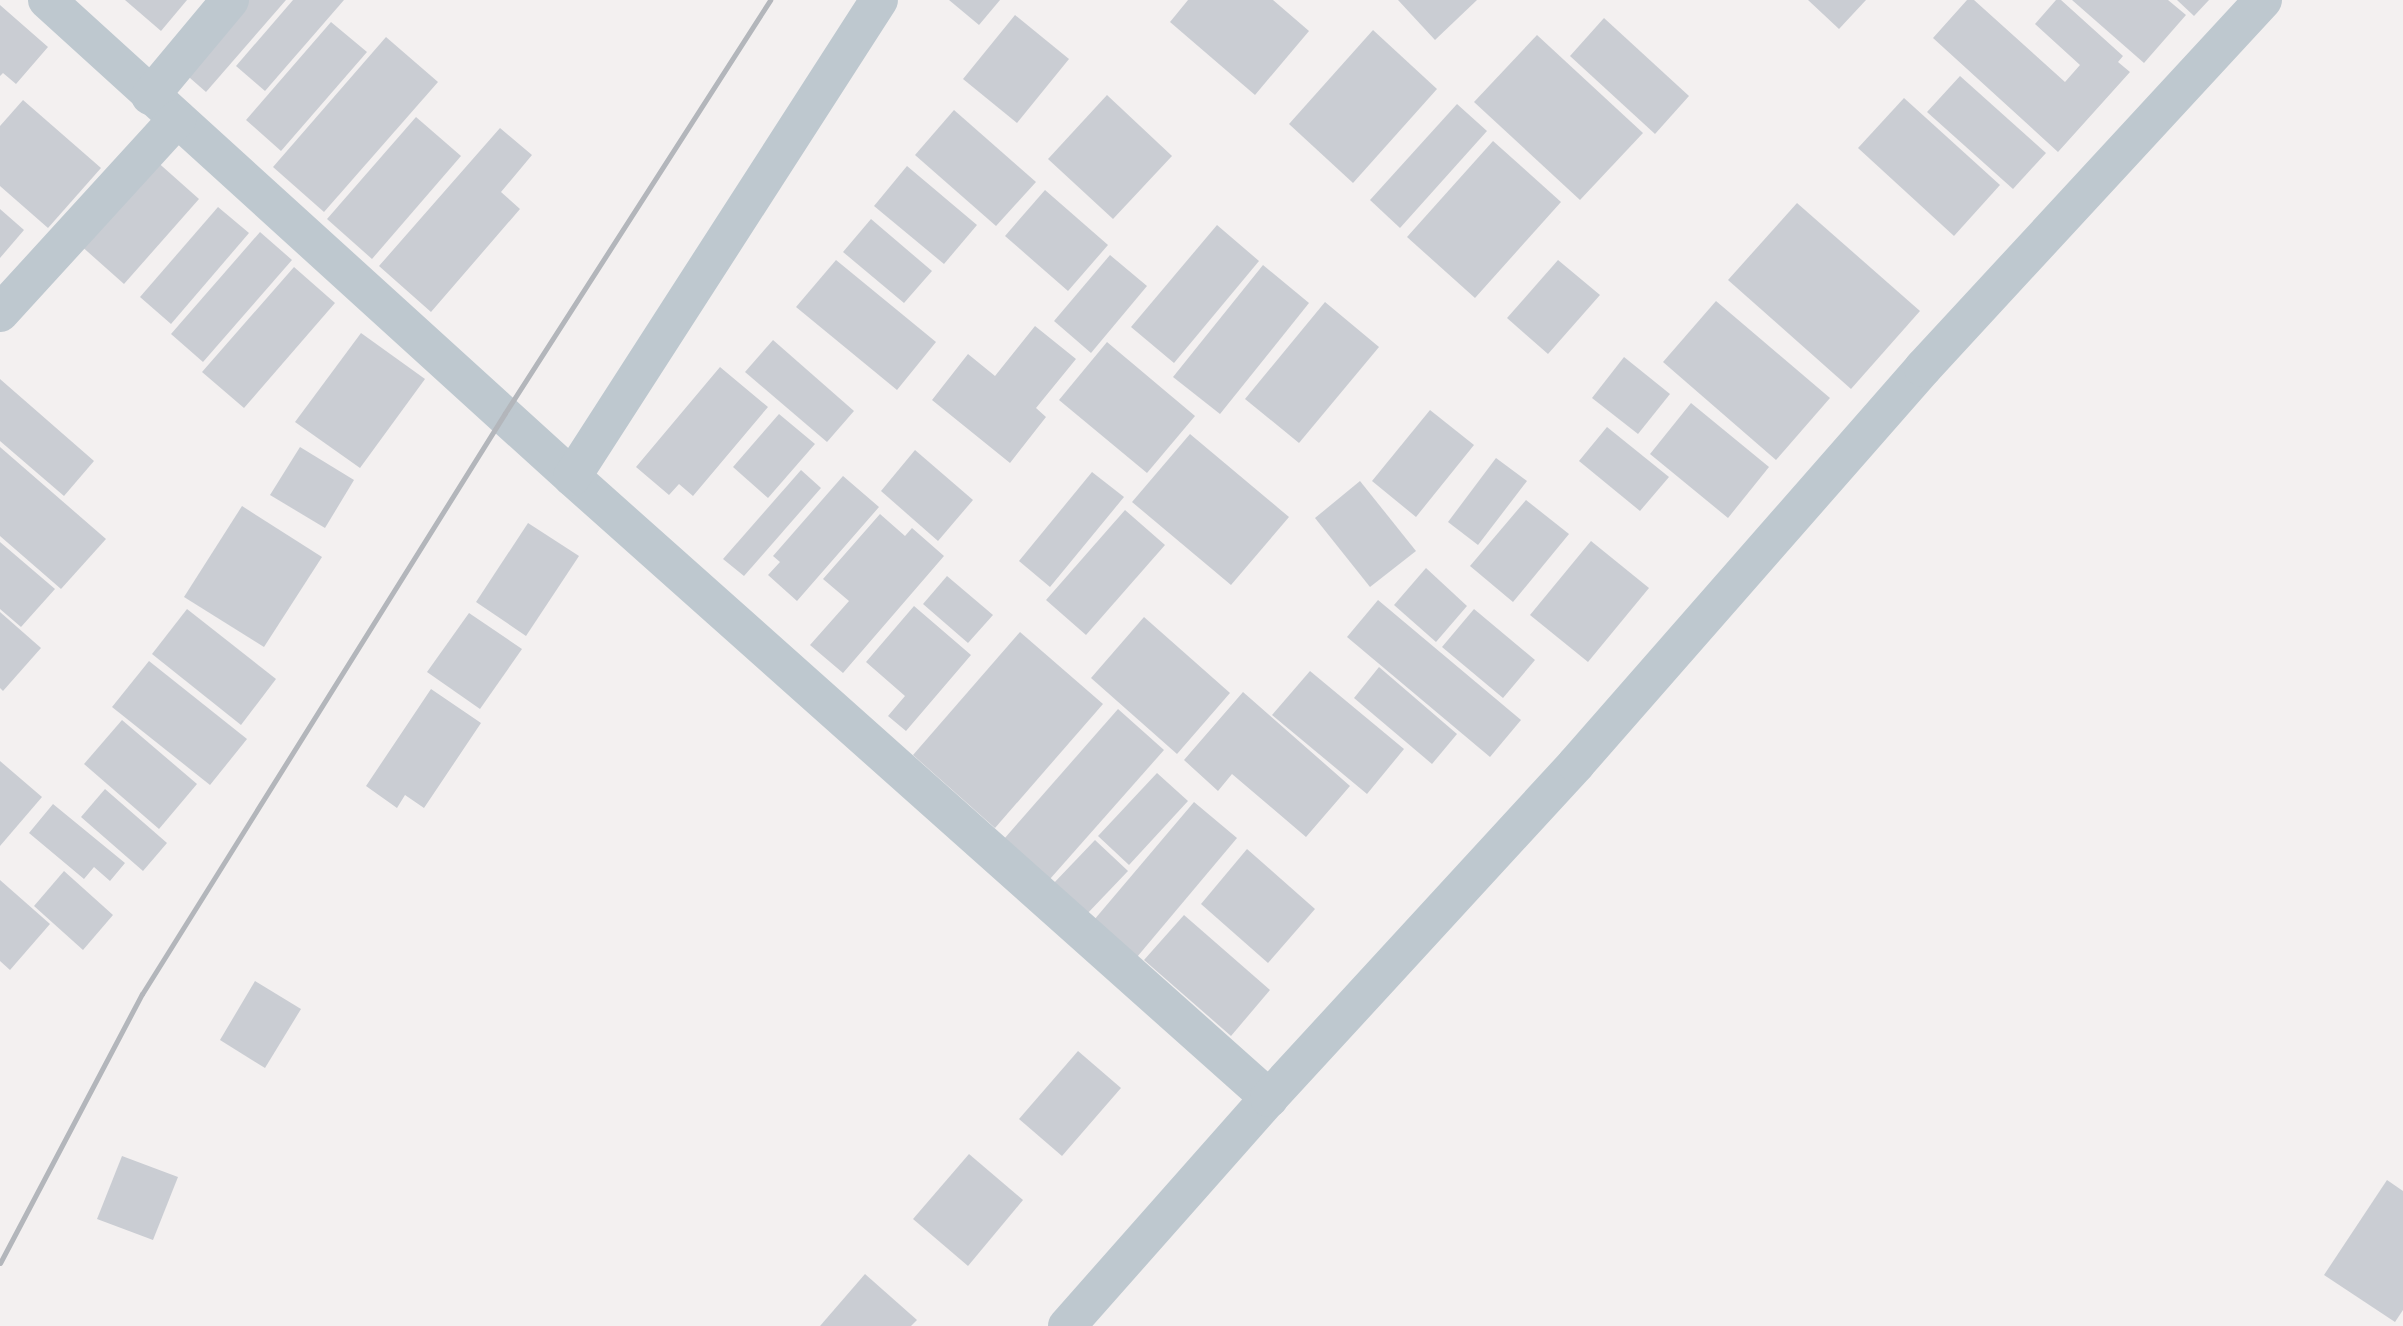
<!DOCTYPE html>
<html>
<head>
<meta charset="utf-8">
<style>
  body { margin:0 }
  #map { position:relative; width:2403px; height:1326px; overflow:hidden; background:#f3f0f0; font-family:Poppins,sans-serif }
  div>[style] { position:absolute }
  .building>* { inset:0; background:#cacdd3 }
  .street>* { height:38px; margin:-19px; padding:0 19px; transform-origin:19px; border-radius:19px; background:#bec8cf }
  .rail>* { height:5px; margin:-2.5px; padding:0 2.5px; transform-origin:2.5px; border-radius:2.5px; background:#b3b6bb }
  span { translate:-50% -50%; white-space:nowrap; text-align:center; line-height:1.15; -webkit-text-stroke:6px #fff; paint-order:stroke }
</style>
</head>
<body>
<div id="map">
  <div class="building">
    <div style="clip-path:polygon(125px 0,187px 0,161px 31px)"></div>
    <div style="clip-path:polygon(244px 0,286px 0,206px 92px,182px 71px)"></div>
    <div style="clip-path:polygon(293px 0,344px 0,265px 91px,236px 66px)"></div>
    <div style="clip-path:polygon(949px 0,1000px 0,979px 25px)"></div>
    <div style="clip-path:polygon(1188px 0,1273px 0,1309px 31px,1255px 95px,1170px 22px)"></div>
    <div style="clip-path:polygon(1398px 0,1477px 0,1435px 40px)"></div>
    <div style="clip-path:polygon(1808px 0,1866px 0,1839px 29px)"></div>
    <div style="clip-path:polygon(1967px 0,1974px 0,2065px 82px,2080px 65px,2035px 24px,2056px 0,2061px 0,2123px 56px,2118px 62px,2130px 72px,2058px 152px,1933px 38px)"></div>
    <div style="clip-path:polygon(2072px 0,2168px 0,2186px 15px,2144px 63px)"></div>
    <div style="clip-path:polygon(2177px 0,2209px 0,2194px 16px)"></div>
    <div style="clip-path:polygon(0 5px,48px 47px,16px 84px,3px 73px,0 76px)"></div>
    <div style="clip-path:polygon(1015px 15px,1069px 59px,1017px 123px,963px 79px)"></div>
    <div style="clip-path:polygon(1604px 18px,1689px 96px,1655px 134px,1570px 56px)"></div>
    <div style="clip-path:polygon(331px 22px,367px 52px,281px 151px,246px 120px)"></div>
    <div style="clip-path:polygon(1373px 30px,1437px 89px,1353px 183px,1289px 124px)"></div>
    <div style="clip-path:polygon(1537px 35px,1643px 133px,1580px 200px,1474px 102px)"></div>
    <div style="clip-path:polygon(386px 37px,438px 82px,324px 212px,273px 167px)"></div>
    <div style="clip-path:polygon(1960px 76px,2046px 153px,2013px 189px,1927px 112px)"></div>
    <div style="clip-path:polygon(1107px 95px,1172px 156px,1113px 219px,1048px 159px)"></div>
    <div style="clip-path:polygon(1904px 98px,2000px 185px,1954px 236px,1858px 148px)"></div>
    <div style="clip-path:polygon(23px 100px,101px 168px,48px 228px,0 186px,0 126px)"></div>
    <div style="clip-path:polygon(1457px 104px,1487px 131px,1400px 228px,1370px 200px)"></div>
    <div style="clip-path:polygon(954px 110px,1036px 182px,996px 226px,915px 155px)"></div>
    <div style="clip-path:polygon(416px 117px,461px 156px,372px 259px,327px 219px)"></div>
    <div style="clip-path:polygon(500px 128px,532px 155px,501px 192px,520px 209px,431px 312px,379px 266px)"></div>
    <div style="clip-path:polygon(1493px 141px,1561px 202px,1475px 298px,1407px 237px)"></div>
    <div style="clip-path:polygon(154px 159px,199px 199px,124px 284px,79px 244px)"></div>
    <div style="clip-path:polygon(907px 166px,977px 225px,944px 264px,874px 206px)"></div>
    <div style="clip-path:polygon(1045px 190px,1108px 245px,1068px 291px,1005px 236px)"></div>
    <div style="clip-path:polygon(1797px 203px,1920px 311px,1851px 389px,1728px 280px)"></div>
    <div style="clip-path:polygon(218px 207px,249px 233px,171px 324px,140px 297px)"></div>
    <div style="clip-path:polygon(0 209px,24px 230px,0 258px)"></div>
    <div style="clip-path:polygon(871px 219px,932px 271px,904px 303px,843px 252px)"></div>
    <div style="clip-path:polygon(1217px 225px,1259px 261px,1174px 363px,1131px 327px)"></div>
    <div style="clip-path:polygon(260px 232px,292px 260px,203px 362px,171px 334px)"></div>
    <div style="clip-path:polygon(1110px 255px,1147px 286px,1091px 353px,1054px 321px)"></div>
    <div style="clip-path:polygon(836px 260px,936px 342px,897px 390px,796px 307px)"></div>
    <div style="clip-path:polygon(1558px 260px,1600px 295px,1548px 354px,1507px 318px)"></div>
    <div style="clip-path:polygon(1263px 265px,1309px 303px,1220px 414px,1173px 377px)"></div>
    <div style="clip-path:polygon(294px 267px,335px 303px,244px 408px,202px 372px)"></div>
    <div style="clip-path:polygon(1716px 301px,1830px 398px,1776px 460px,1663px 362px)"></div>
    <div style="clip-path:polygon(1325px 302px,1379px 347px,1299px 443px,1245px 399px)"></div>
    <div style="clip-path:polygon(1035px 326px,1076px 359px,1036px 408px,1046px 417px,1010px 463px,932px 400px,968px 354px,995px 376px)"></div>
    <div style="clip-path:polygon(361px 333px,425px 379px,360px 468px,295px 422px)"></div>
    <div style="clip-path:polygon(773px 340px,854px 411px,827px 442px,745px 372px)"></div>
    <div style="clip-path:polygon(1107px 342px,1195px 416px,1147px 473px,1059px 400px)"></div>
    <div style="clip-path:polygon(1624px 357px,1670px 394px,1638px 434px,1592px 398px)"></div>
    <div style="clip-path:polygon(720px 367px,768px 407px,693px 496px,679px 484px,669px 495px,636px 467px)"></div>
    <div style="clip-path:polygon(0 379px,94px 461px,64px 496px,0 441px)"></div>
    <div style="clip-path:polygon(1691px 403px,1769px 467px,1728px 518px,1650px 454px)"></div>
    <div style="clip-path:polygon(1430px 410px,1474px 445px,1416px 517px,1372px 481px)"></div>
    <div style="clip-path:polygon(779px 414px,815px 444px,768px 498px,733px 467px)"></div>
    <div style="clip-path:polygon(1607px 427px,1669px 477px,1640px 511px,1579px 461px)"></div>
    <div style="clip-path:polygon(1190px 434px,1289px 517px,1231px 585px,1132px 502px)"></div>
    <div style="clip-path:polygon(0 447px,106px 539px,61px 589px,0 536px)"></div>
    <div style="clip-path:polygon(300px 447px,354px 480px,325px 528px,270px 495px)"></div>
    <div style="clip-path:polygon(915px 450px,973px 500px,938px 541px,881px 491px)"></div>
    <div style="clip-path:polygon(1496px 458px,1527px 481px,1478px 545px,1448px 522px)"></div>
    <div style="clip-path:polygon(801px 470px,821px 488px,744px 576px,723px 559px)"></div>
    <div style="clip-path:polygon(1092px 472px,1124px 497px,1050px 587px,1019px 561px)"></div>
    <div style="clip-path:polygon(843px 476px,879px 507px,797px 601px,768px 575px,780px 562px,773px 556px)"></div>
    <div style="clip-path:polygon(1360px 481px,1416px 551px,1370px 587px,1315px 518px)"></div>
    <div style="clip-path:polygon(1526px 500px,1569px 534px,1513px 602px,1470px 566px)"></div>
    <div style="clip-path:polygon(242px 506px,322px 557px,264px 647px,184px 597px)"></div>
    <div style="clip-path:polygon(1125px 510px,1165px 545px,1086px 635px,1046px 600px)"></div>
    <div style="clip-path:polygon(880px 514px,905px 536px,912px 528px,944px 556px,843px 673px,810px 645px,849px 601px,823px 579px)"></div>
    <div style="clip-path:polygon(528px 523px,579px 556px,526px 636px,476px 602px)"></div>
    <div style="clip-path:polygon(1591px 541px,1649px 588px,1588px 662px,1530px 615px)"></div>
    <div style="clip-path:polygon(0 542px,55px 589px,21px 627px,0 609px)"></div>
    <div style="clip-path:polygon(1426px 568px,1467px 606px,1436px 642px,1394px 605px)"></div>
    <div style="clip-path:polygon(947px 576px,993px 615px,968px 643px,923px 604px)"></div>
    <div style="clip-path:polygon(1378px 600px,1521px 720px,1490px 757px,1347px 637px)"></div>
    <div style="clip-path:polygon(914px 606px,971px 655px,906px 731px,888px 716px,905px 696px,866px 662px)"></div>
    <div style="clip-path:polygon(187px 609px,276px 679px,241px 725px,152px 654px)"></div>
    <div style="clip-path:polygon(1474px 609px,1535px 660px,1503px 698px,1442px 647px)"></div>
    <div style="clip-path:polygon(0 612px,41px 648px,3px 691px,0 688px)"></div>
    <div style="clip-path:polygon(469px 613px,522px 649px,480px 709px,427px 672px)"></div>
    <div style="clip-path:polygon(1144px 617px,1230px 693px,1177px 754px,1091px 678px)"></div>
    <div style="clip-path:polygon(1020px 632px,1103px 704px,995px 828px,913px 755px)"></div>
    <div style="clip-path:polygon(149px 661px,247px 739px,210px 785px,112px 707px)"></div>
    <div style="clip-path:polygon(1379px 667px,1457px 734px,1432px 764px,1354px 698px)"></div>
    <div style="clip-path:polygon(1310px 671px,1404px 749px,1367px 794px,1272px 715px)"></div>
    <div style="clip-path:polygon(431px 689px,481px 723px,424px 808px,405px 795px,397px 808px,366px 786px)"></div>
    <div style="clip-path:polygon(1243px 692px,1350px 786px,1306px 837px,1232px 774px,1218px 791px,1184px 760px)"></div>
    <div style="clip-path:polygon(1118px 709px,1164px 750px,1050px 879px,1004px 839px)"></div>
    <div style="clip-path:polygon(122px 720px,197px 784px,159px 829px,84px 764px)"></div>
    <div style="clip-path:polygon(0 761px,42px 797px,0 846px)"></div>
    <div style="clip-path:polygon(1157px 773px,1188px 801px,1129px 865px,1098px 836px)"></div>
    <div style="clip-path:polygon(105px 789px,167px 843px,143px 871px,81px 817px)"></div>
    <div style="clip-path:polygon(1194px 802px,1237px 838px,1137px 957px,1094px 920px)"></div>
    <div style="clip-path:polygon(53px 804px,125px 863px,110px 881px,94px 867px,84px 879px,29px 833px)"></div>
    <div style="clip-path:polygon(1095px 840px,1128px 871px,1085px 916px,1052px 885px)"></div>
    <div style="clip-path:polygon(1247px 849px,1315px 909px,1268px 963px,1201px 904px)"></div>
    <div style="clip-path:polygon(64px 871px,113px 915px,83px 950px,34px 906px)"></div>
    <div style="clip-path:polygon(0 880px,50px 924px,10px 970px,0 961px)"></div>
    <div style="clip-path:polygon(1184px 915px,1270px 990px,1231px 1036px,1144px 960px)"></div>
    <div style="clip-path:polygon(255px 981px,301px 1009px,265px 1068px,220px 1040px)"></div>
    <div style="clip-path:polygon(1078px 1051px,1121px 1088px,1062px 1156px,1019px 1119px)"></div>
    <div style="clip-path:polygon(969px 1154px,1023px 1200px,968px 1266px,913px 1219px)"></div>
    <div style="clip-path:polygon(122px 1156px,178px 1177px,153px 1240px,97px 1219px)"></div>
    <div style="clip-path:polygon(2387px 1180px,2403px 1191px,2403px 1310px,2395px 1322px,2324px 1275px)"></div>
    <div style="clip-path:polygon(865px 1274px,917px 1320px,911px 1326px,820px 1326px)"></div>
  </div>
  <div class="street">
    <div style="left:47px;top:0;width:709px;rotate:42.26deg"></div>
    <div style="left:572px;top:477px;width:934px;rotate:41.7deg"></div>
    <div style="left:150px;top:96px;width:125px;rotate:-50.2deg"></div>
    <div style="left:0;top:313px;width:263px;rotate:-47.6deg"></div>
    <div style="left:572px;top:477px;width:567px;rotate:-57.23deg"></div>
    <div style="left:1067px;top:1326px;width:305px;rotate:-48.5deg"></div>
    <div style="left:1269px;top:1098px;width:454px;rotate:-47.4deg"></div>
    <div style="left:1576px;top:764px;width:527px;rotate:-48.77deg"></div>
    <div style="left:1923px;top:368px;width:501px;rotate:-47.26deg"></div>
  </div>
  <div class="rail">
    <div style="left:0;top:1263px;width:304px;rotate:-62.2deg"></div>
    <div style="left:142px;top:994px;width:685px;rotate:-58deg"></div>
    <div style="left:505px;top:413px;width:491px;rotate:-57.3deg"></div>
  </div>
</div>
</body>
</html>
